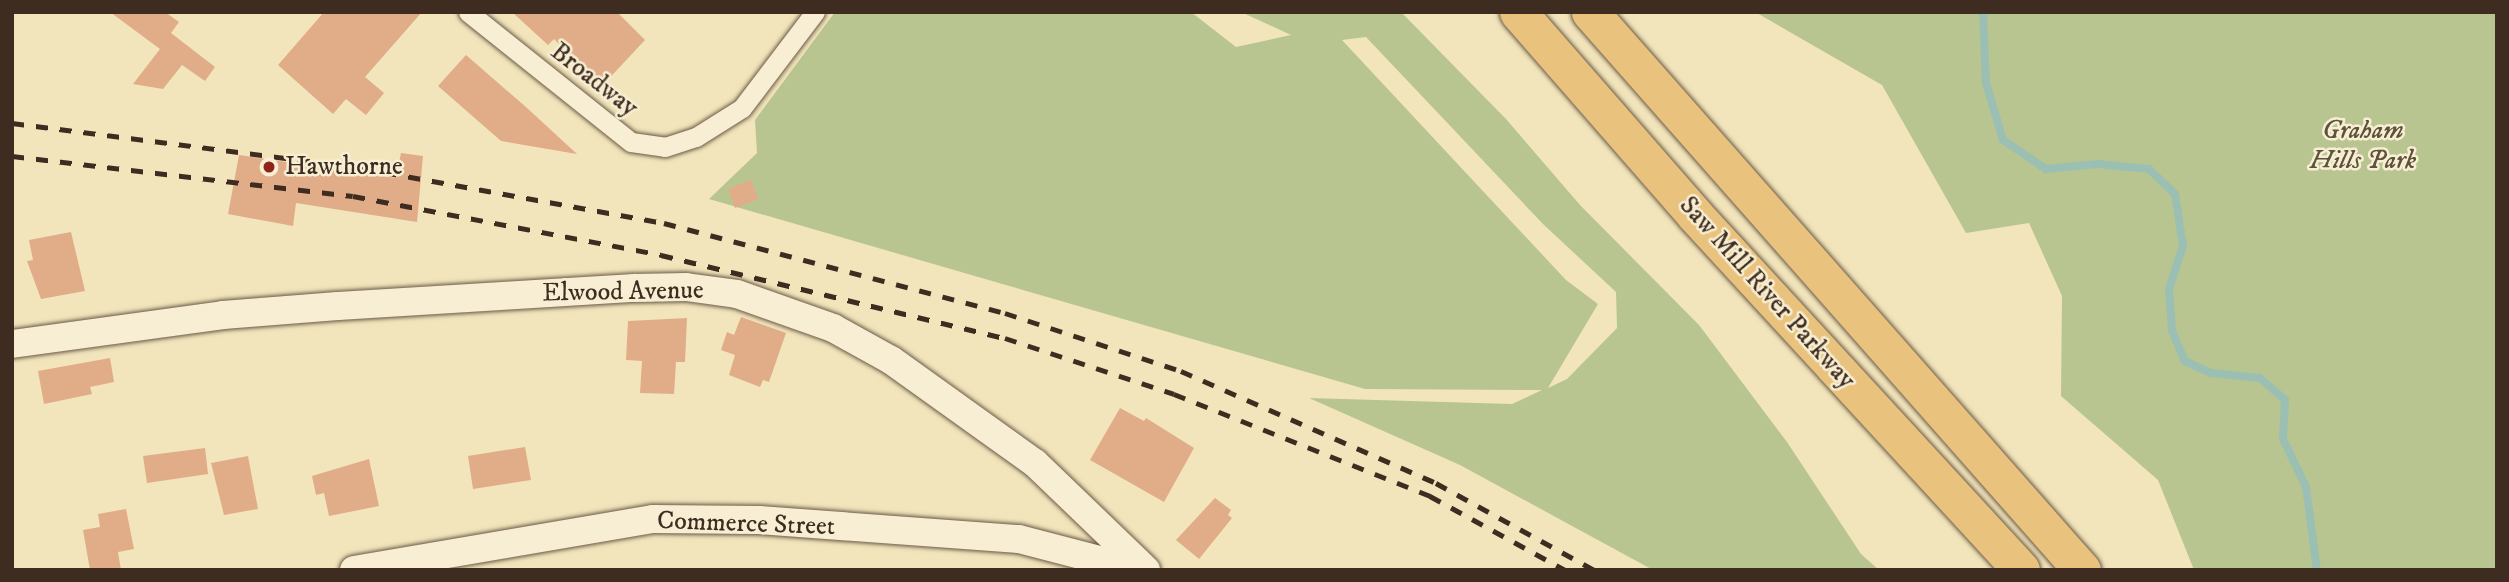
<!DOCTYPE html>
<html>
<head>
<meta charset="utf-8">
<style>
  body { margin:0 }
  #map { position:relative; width:2509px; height:582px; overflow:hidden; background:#f2e5bb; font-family:"IM FELL DW Pica",serif }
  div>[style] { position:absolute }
  .green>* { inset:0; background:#b9c591 }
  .stream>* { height:8px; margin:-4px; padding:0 4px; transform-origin:4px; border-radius:4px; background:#9bbfb3 }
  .building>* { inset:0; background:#e1ac88 }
  .roads { filter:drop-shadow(0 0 2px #6b5a47) drop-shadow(0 0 2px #6b5a47) }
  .street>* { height:19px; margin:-9.5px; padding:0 9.5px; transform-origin:9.5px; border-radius:9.5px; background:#f7eed3 }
  .secondary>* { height:28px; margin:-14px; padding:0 14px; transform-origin:14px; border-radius:14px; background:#f7eed3 }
  .highway>* { height:37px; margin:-18.5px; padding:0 18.5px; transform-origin:18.5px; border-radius:18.5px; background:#e9c27e }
  .rail>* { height:5px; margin-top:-2.5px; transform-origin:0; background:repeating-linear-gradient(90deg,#3e2c20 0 12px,transparent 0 24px) }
  .dots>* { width:19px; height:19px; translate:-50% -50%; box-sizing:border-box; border:4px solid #f7eed3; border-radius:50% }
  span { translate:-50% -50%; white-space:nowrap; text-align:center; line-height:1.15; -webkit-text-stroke:5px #f7eed3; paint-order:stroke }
  .street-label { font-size:26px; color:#3e2c20 }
  .park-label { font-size:26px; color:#5d523c; font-style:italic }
  .poi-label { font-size:26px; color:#3e2c20 }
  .left { translate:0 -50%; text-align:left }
  .frame { position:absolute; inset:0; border:14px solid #3e2c20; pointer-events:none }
</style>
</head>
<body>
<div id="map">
  <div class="green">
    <div style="clip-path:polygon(evenodd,835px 12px,1191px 12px,1236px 47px,1291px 35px,1241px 12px,1401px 12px,1506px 119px,1580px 205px,1699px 325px,1787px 442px,1861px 554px,1879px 570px,1653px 570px,1460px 465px,1309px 398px,1512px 404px,1542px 390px,1365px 389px,709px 199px,757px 153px,755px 120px,835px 12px,1366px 37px,1543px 224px,1616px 292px,1617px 328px,1567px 379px,1548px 388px,1598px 304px,1566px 280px,1342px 40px,1366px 37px)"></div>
    <div style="clip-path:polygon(1755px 12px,2497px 12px,2497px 570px,2194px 570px,2158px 480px,2061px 396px,2062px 296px,2029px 223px,1966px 233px,1882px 85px)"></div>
  </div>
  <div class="stream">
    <div style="left:1983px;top:12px;width:71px;rotate:87.6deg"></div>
    <div style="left:1986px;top:83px;width:59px;rotate:73.4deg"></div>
    <div style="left:2003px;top:140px;width:52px;rotate:34deg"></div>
    <div style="left:2046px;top:169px;width:52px;rotate:-5.5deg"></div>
    <div style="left:2098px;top:164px;width:51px;rotate:5.6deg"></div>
    <div style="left:2149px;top:169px;width:36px;rotate:44deg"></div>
    <div style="left:2175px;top:194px;width:53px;rotate:81.3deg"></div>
    <div style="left:2183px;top:246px;width:45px;rotate:108deg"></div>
    <div style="left:2169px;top:289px;width:42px;rotate:85.9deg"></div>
    <div style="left:2172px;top:331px;width:33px;rotate:67deg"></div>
    <div style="left:2185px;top:361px;width:29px;rotate:25deg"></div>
    <div style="left:2211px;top:373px;width:49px;rotate:5.8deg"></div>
    <div style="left:2260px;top:378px;width:33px;rotate:41deg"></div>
    <div style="left:2285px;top:400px;width:39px;rotate:93deg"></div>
    <div style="left:2283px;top:439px;width:53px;rotate:64.4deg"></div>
    <div style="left:2306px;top:487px;width:84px;rotate:82.5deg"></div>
  </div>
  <div class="building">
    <div style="clip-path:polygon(110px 12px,165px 12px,179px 22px,171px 33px,215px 67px,205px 81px,182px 65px,163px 89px,133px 84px,160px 49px)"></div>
    <div style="clip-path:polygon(324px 12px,422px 12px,365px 77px,384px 93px,366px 115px,346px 99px,333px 114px,278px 65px)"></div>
    <div style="clip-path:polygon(512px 12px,617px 12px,645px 40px,601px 87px,554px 39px,548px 45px)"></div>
    <div style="clip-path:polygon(466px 55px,526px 107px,577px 154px,501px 141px,438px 86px)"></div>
    <div style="clip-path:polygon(401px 153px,423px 156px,417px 222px,296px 203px,293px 226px,228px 214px,239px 155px,396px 178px)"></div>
    <div style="clip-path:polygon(751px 180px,758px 199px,735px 208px,728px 189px)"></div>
    <div style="clip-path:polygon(71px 232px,85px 291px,41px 299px,27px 261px,33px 260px,29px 240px)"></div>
    <div style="clip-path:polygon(741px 317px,786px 333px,769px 382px,763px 380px,760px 387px,729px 375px,735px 355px,721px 350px,727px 332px,734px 335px)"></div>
    <div style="clip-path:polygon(687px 318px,685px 362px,676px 362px,674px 394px,640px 393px,642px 361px,626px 360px,628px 321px)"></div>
    <div style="clip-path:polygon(110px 358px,114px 382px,90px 387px,92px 394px,44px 404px,38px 371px)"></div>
    <div style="clip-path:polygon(1120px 408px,1144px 421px,1146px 418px,1194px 448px,1164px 502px,1090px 460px)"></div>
    <div style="clip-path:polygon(525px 447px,531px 480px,473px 489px,468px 456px)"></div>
    <div style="clip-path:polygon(205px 448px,208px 474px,147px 483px,143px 456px)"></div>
    <div style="clip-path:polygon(248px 456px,258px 509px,224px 515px,211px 463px)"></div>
    <div style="clip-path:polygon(369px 459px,379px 506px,329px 516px,324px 493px,316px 495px,312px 476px)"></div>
    <div style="clip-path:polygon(1215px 498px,1231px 510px,1228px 515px,1232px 518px,1199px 559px,1176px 540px)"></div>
    <div style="clip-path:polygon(126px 509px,134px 549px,118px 552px,121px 570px,90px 570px,83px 530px,100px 527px,98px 514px)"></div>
  </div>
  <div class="roads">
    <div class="street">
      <div style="left:468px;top:12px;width:208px;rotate:38.6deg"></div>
      <div style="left:631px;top:142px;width:34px;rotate:8deg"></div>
      <div style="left:665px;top:147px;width:33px;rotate:-18deg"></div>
      <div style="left:696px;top:137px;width:54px;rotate:-32.2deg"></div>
      <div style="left:742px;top:108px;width:121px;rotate:-52.8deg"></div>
    </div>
    <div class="secondary">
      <div style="left:12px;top:344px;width:213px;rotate:-7.8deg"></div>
      <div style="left:223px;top:315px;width:115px;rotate:-4.5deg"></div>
      <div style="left:338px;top:306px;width:297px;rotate:-3.5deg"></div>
      <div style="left:634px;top:288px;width:52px;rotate:-1.1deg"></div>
      <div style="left:686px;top:287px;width:51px;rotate:7.8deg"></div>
      <div style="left:737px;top:294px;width:102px;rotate:19.5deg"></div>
      <div style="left:833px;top:328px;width:66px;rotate:28.9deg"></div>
      <div style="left:891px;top:360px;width:177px;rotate:35.6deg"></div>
      <div style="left:1035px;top:463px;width:154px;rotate:43.9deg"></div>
      <div style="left:354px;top:570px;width:303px;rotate:-9.7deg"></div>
      <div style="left:653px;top:519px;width:106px;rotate:0.5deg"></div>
      <div style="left:759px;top:520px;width:261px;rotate:4.2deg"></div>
      <div style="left:1019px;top:539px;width:123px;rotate:14.6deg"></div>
    </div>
    <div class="highway">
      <div style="left:1518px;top:12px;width:268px;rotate:48.9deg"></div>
      <div style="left:1694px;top:214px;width:483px;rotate:47.4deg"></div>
      <div style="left:1590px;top:12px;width:744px;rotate:48.6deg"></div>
    </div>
  </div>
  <div class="rail">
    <div style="left:12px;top:123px;width:352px;rotate:7.3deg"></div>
    <div style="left:361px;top:168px;width:308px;rotate:10.3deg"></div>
    <div style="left:664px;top:223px;width:353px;rotate:14.8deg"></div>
    <div style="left:1005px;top:313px;width:185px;rotate:18.2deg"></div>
    <div style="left:1181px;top:371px;width:279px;rotate:23.7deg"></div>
    <div style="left:1436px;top:483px;width:180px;rotate:28.8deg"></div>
    <div style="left:12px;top:156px;width:343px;rotate:6.7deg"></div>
    <div style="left:353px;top:196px;width:314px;rotate:10.8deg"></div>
    <div style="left:661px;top:255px;width:354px;rotate:13.6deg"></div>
    <div style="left:1005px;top:338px;width:178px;rotate:18.3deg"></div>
    <div style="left:1174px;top:394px;width:276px;rotate:21.7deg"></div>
    <div style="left:1430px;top:496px;width:154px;rotate:28.7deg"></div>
  </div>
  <div class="dots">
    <div style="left:269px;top:167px;background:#8f2418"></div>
  </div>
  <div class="street-label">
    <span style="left:594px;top:80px;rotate:38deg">Broadway</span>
    <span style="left:623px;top:292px;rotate:-1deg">Elwood Avenue</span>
    <span style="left:1767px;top:293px;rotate:48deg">Saw Mill River Parkway</span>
    <span style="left:746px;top:524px;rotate:2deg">Commerce Street</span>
  </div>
  <div class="park-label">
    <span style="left:2363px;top:146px">Graham<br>Hills Park</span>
  </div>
  <div class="poi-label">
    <span class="left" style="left:285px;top:167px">Hawthorne</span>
  </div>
  <div class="frame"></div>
</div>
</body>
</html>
